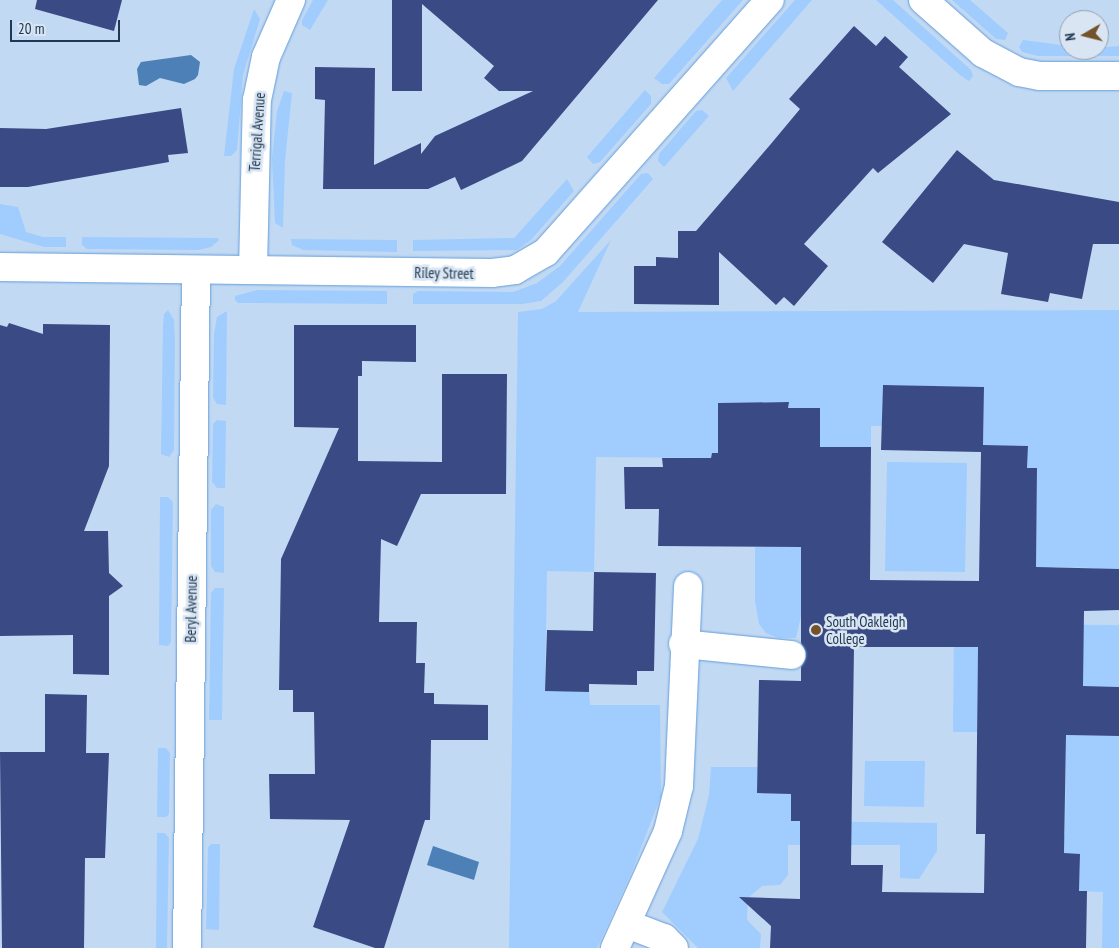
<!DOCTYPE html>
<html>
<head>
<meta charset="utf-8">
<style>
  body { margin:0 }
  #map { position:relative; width:1119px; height:948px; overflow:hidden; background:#c2d9f3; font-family:"PT Sans Narrow",sans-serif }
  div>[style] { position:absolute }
  .green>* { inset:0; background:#a0cdfe }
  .water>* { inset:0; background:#4c80b6 }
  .building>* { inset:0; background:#3a4a85 }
  .roads { filter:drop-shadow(0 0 1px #649edb) drop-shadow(0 0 1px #649edb) }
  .minor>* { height:28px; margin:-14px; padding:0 14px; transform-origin:14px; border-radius:14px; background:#fff }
  .dots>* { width:14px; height:14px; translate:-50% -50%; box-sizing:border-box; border:2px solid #d9e5f2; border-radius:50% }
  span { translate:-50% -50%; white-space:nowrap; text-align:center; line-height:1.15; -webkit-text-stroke:5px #d9e5f2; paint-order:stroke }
  .street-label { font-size:15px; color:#203952 }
  .poi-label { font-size:15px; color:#203952 }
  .left { translate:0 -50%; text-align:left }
  .north { position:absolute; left:1059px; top:10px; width:50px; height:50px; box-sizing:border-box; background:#d9e5f2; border:1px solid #8fa0b2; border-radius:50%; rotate:262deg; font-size:14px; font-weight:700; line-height:20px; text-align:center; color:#203952 }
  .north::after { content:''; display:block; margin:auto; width:18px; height:22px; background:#74532a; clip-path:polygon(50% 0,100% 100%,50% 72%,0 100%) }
  .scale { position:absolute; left:10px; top:20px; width:110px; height:22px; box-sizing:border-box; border:2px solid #203952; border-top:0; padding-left:6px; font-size:15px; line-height:18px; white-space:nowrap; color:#203952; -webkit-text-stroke:4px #d9e5f2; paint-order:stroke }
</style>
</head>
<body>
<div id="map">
  <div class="green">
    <div style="clip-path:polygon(313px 0,328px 0,310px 30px,302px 25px,302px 20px)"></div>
    <div style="clip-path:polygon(722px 0,743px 0,669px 84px,662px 84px,654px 78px)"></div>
    <div style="clip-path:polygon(795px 0,812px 0,733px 91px,726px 78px)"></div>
    <div style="clip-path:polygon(876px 0,893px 0,971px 70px,973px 76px,969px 81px,960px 75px)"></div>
    <div style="clip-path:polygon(952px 0,970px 0,1008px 33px,1005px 40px,996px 39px)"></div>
    <div style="clip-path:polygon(254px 9px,260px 19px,243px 75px,237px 150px,231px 156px,224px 156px,234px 69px)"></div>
    <div style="clip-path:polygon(1023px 40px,1069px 46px,1069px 50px,1119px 46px,1119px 56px,1038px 56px,1022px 52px,1019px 47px)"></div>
    <div style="clip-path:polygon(645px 90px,651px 96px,651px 104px,600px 162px,593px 164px,587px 157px)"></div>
    <div style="clip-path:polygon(284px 91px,292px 93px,285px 161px,283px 228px,275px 223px,272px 158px,277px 111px)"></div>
    <div style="clip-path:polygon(702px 110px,709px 116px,664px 167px,658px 161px,659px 154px,696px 111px)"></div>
    <div style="clip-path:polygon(648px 173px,653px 179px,563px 282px,541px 301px,522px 304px,413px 304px,413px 294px,418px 291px,513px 292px,537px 283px,560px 266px,641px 174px)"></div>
    <div style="clip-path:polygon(567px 179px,574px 191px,531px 240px,517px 250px,413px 251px,413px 240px,514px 238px)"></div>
    <div style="clip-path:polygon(0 204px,18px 207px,26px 232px,43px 237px,66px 237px,66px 247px,44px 247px,0 234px)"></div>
    <div style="clip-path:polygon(82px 237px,218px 238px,219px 240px,211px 247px,199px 250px,87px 249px,82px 245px)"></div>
    <div style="clip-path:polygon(291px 239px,397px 240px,397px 252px,303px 250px,292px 245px)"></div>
    <div style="clip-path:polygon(611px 240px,578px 312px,1119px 310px,1119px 569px,1113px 569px,1112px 610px,1095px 611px,1096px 568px,1055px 567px,1035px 591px,1037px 468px,1027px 468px,1028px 446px,983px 445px,984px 387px,883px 385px,882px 426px,871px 426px,871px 447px,828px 447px,828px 465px,820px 451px,820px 408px,788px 408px,788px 402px,718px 403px,718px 453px,712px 453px,711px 458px,596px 457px,594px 572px,547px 571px,545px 690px,589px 692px,590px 705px,660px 705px,661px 796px,632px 871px,597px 948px,509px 948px,518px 312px,542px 309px,556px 301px)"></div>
    <div style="clip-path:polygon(257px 290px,387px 291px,387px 304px,238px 303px,235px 300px,235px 296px)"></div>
    <div style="clip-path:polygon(168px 310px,174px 320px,175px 340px,174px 450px,169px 457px,161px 454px,163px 325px,164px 314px)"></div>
    <div style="clip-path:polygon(227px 311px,226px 405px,217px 404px,213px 398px,214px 334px,217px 317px)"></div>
    <div style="clip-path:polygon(217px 420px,226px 421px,225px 488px,217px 488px,212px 482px,213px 424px)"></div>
    <div style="clip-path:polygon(887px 462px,967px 463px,965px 572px,885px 571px)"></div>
    <div style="clip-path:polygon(160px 497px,168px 497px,173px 502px,171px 642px,168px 646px,159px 645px)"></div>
    <div style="clip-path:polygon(216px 504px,224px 507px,224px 573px,215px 572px,211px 566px,211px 510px)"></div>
    <div style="clip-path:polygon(755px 547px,813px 547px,801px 578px,801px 616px,796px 638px,778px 638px,766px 633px,759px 624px,755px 601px)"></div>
    <div style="clip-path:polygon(215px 588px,224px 588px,222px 720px,209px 720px,211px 593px)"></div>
    <div style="clip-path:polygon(954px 624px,1119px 625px,1119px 687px,1083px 686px,1083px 641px,978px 640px,977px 732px,953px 732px)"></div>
    <div style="clip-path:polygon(1066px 735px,1119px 736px,1119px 948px,1102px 948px,1103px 892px,1079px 891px,1080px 854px,1039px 853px,1040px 835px,1065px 835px)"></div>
    <div style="clip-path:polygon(158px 748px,166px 748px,170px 753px,169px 814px,166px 817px,157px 817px)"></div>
    <div style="clip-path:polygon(865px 761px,925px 761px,924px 807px,864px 806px)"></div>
    <div style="clip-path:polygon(711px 767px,758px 767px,757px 793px,791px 794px,791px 821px,937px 823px,937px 851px,919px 879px,900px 878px,900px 845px,788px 845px,788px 875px,780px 885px,762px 886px,748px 898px,747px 920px,761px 934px,760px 948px,698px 948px,662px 912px,698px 839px,709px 795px)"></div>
    <div style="clip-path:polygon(157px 833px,165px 833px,169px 838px,167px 948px,156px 948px)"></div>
    <div style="clip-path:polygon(211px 844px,220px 844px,219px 930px,206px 929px,208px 847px)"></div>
  </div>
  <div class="water">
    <div style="clip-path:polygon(191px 55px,200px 62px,198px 75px,195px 79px,184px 84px,160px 78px,146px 86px,139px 85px,137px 69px,141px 62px)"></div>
    <div style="clip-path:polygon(433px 846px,479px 862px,474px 880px,427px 865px)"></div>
  </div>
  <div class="building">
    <div style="clip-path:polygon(37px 0,122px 0,114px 31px,35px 9px)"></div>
    <div style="clip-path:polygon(392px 0,658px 0,522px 161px,461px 190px,455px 177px,428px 189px,323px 189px,325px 100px,315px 99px,315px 67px,375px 68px,374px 165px,421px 143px,421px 154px,435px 136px,533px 91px,499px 91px,484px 78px,494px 66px,422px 4px,422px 91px,392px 91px)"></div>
    <div style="clip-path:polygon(854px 26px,876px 46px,885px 36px,908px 57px,899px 67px,951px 114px,878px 173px,873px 168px,804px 244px,828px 266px,794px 306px,784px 297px,776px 305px,719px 252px,719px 305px,634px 304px,634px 266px,656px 266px,656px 257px,678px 258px,678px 231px,696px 231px,770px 145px,800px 109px,789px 99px)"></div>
    <div style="clip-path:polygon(181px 108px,188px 153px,168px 155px,169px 162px,28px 187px,0 187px,0 128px,46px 129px)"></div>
    <div style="clip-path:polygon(957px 150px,994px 180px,1119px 202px,1119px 244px,1093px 244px,1082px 299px,1050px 293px,1048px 302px,1001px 294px,1008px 253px,964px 244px,933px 283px,882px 242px)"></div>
    <div style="clip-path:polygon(9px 323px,43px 334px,43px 324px,110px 325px,109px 466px,84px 531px,108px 531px,109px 573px,123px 586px,109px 596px,109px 675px,73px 674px,73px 635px,0 636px,0 325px,7px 327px)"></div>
    <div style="clip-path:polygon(294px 325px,416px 325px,416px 362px,362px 361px,362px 376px,358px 376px,358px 461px,442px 462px,442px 374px,507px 374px,506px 494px,421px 494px,397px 546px,381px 539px,379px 622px,417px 622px,416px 663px,425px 663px,424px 693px,434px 693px,434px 704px,488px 705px,488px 740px,431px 740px,430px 820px,425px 820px,384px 948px,375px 948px,313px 927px,350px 820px,270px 819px,269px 774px,315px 774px,314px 712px,293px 712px,293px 690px,279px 690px,281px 559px,339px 428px,294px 427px)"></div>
    <div style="clip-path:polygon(evenodd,883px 385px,984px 387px,983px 445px,1028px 446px,1027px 468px,1037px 468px,1036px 567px,1119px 569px,1119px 610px,1084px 611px,1083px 686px,1119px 687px,1119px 736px,1066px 735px,1064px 853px,1080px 854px,1079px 891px,1087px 891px,1086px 948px,770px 948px,771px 926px,739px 897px,800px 899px,800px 821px,791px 821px,791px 794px,757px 793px,759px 680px,801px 681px,801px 667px,806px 657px,801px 643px,801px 547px,658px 546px,659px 509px,625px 509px,624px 467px,663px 467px,662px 458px,711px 458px,712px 453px,718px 453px,718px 403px,789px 402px,788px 408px,820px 408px,820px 447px,871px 447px,870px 580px,979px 581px,981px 452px,881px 450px,883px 385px,854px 647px,978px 647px,976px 834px,985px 834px,984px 893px,882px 892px,883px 865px,851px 865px,854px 647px)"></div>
    <div style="clip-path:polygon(594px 572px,656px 573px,654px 671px,637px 671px,637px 685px,589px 684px,589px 692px,545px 691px,547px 630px,593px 631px)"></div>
    <div style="clip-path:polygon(45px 694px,87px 695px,86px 753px,109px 753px,105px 858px,85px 858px,84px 948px,2px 948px,0 752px,45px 752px)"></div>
  </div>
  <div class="roads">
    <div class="minor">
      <div style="left:923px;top:0;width:80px;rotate:41.5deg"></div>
      <div style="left:983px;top:53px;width:41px;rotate:27.8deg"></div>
      <div style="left:1019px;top:72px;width:21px;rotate:11deg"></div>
      <div style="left:1040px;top:76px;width:79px"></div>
      <div style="left:0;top:267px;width:492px;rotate:0.7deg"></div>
      <div style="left:492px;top:273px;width:23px;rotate:-7deg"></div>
      <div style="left:515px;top:270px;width:36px;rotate:-30deg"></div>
      <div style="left:546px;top:252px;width:337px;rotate:-48.4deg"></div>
      <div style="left:253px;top:270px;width:170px;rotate:-88.7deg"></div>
      <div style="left:257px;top:100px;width:44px;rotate:-78.2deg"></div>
      <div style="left:266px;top:57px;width:62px;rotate:-66.3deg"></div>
      <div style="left:683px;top:644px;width:109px;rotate:5.8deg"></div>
      <div style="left:627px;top:924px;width:40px;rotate:21deg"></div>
      <div style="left:664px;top:938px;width:14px;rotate:45deg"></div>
      <div style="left:187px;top:948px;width:678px;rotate:-89.24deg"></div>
      <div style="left:615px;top:948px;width:128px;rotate:-65.6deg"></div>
      <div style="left:668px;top:831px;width:46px;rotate:-76.3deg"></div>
      <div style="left:679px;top:786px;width:200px;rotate:-87.4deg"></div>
    </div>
  </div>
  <div class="dots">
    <div style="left:816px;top:630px;background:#74532a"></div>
  </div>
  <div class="street-label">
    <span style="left:257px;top:132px;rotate:-86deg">Terrigal Avenue</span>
    <span style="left:444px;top:273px;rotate:1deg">Riley Street</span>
    <span style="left:191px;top:609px;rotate:-89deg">Beryl Avenue</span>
  </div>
  <div class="poi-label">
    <span class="left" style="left:826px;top:630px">South Oakleigh<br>College</span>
  </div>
  <div class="north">N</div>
  <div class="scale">20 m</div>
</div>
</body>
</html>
